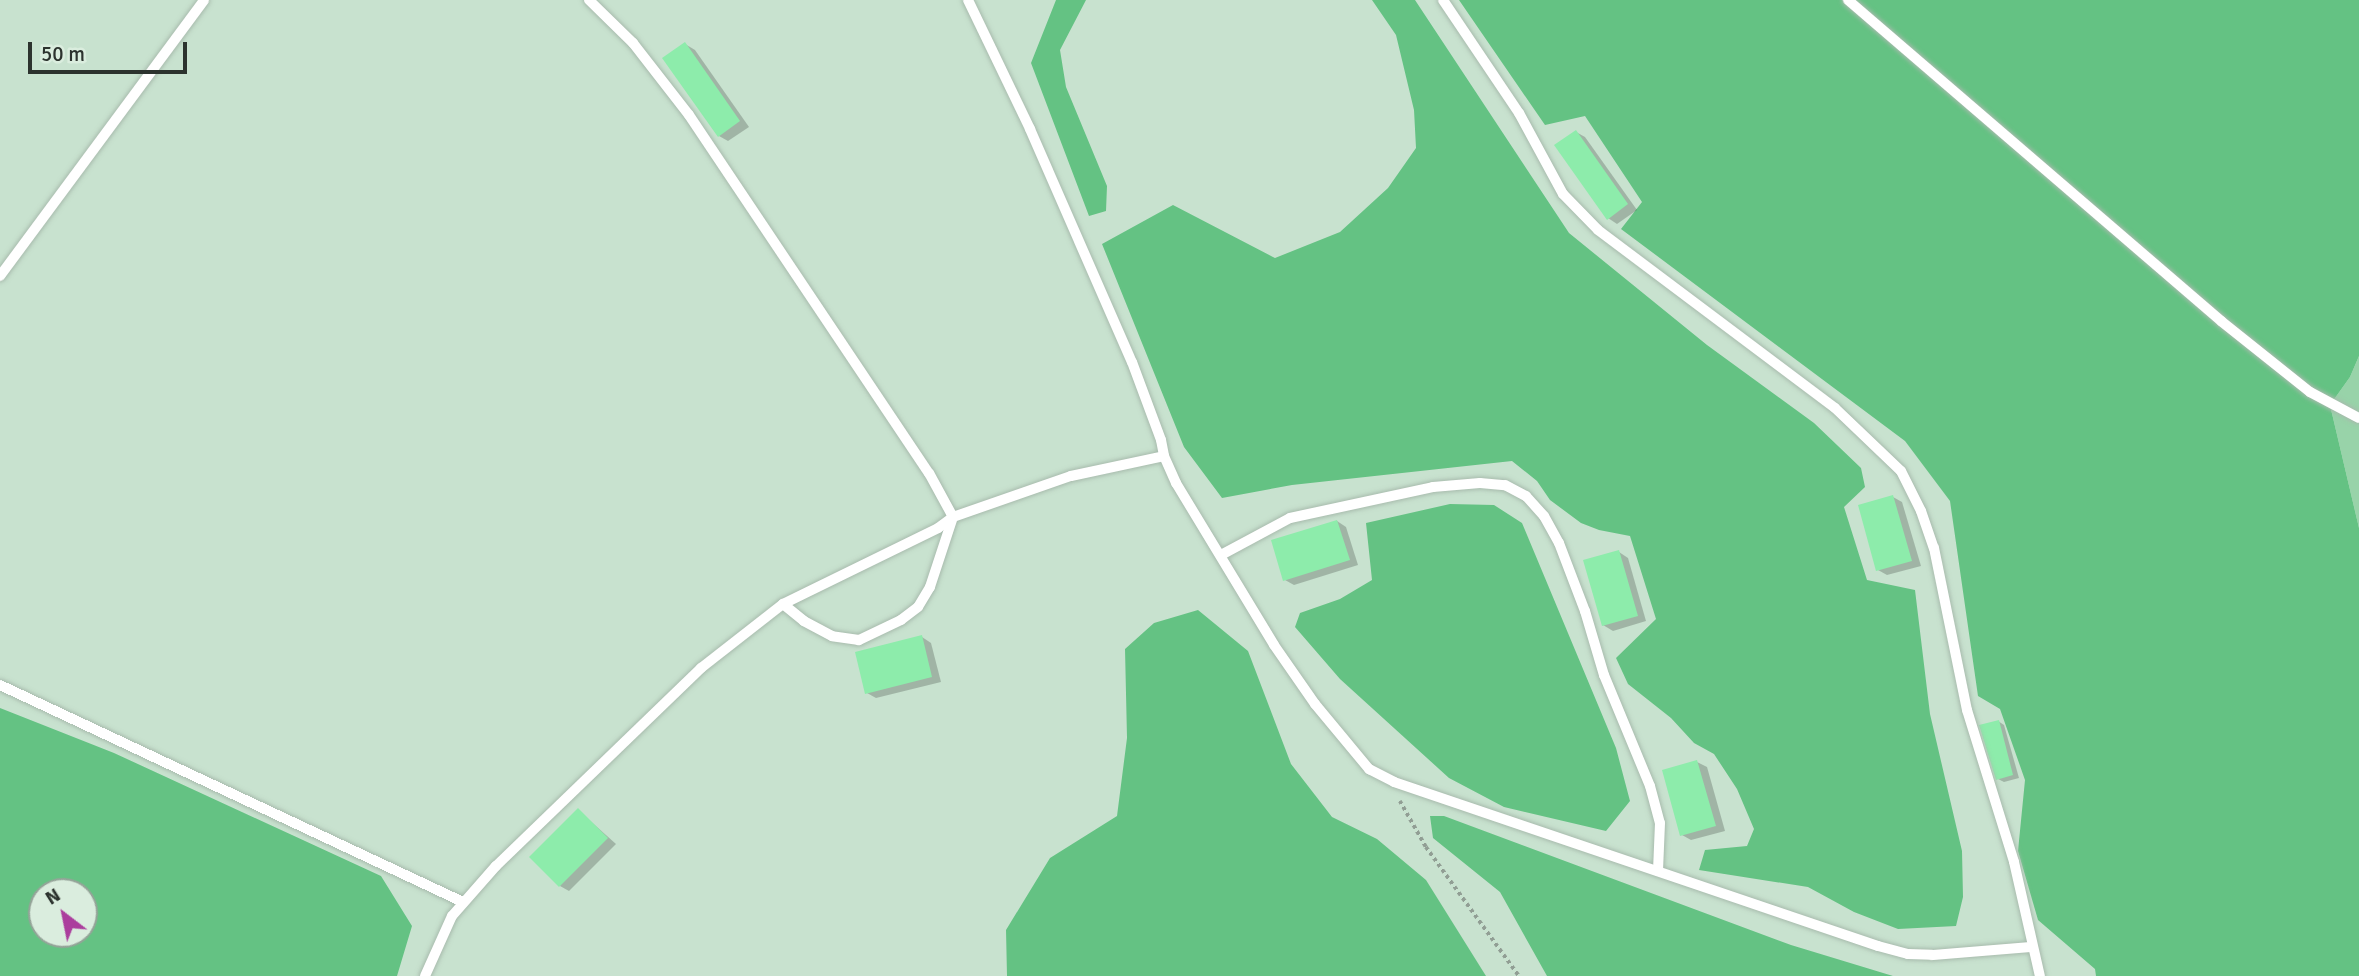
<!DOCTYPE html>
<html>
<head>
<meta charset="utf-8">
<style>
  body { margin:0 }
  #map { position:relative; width:2359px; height:976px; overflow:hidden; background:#daedde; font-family:Signika,sans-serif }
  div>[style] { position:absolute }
  .built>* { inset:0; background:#c8e2cf }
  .green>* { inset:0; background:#98d3a9 }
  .forest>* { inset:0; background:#64c283 }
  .shadow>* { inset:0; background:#0003 }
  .building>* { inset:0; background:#8decab }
  .path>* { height:3.5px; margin-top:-1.75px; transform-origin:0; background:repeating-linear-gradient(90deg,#919e94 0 3.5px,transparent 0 7px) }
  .roads { filter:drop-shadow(0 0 2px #a8bbad) drop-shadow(0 0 2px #a8bbad) }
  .service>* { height:10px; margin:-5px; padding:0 5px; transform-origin:5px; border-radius:5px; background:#fff }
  span { translate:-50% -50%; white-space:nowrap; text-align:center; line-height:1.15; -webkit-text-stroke:6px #daedde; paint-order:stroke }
  .north { position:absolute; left:28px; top:878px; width:70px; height:70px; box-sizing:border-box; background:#daedde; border:2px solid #94a398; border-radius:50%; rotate:328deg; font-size:19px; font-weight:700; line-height:28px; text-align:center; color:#2c332e }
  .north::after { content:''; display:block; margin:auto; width:24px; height:32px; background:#ab3e9d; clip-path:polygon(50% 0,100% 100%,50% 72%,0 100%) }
  .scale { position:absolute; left:28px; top:42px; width:159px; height:32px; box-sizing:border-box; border:4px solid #2c332e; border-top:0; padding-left:9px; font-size:21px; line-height:24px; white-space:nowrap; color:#2c332e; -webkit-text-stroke:5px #daedde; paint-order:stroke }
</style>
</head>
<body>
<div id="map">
  <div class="built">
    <div style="clip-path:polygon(evenodd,0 0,1950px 0,2123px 976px,0 976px,0 0,42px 892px,84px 892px,84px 934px,42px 934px,42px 892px)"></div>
  </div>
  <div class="green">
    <div style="clip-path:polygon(2359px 356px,2359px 528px,2330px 405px,2350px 377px)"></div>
  </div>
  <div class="forest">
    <div style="clip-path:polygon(1056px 0,1086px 0,1060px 50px,1066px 87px,1107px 186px,1106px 211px,1089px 216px,1031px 63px)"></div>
    <div style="clip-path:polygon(1372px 0,1415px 0,1569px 233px,1707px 345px,1814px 423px,1861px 468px,1865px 487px,1844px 507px,1867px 580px,1915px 590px,1930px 714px,1962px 851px,1963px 897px,1956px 926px,1898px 929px,1854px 912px,1808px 887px,1699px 870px,1705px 850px,1747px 846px,1754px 829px,1737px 789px,1714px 754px,1694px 743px,1671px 718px,1628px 684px,1616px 658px,1656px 619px,1630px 536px,1599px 530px,1581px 523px,1550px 500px,1537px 481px,1512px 461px,1292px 485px,1222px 498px,1184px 447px,1102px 244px,1173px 205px,1275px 258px,1340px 232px,1388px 188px,1416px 148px,1414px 110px,1396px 35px)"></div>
    <div style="clip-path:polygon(1459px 0,2359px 0,2359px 356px,2350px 377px,2330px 405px,2359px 528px,2359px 976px,2096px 976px,2095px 969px,2038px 920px,2018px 851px,2025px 780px,2000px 709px,1978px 696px,1950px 501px,1905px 441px,1621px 229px,1642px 202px,1585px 116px,1545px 125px)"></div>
    <div style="clip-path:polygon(1450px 504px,1494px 505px,1522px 523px,1616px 748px,1630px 801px,1606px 831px,1504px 807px,1449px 778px,1340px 679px,1295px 627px,1300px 613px,1340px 599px,1372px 580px,1366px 523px)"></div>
    <div style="clip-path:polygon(1198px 610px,1248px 651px,1291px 764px,1332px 817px,1377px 839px,1426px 880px,1486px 976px,1007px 976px,1006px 930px,1050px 858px,1117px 816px,1127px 738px,1125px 649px,1154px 623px)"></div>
    <div style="clip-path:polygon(evenodd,0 708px,114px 753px,381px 876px,412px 926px,397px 976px,0 976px,0 708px,42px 892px,84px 892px,84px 934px,42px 934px,42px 892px)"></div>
    <div style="clip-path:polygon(1430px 816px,1444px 816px,1791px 945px,1893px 976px,1547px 976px,1500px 892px,1433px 838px)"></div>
  </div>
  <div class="shadow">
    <div style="clip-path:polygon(685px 44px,695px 50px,749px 127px,728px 141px,719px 136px)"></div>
    <div style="clip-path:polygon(1576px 132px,1585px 137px,1637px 210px,1617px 224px,1608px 218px)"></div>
    <div style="clip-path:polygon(1893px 497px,1902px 502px,1921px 566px,1887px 575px,1878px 570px)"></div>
    <div style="clip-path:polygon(1337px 521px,1346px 527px,1358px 565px,1294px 585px,1285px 580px)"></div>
    <div style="clip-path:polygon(1619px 552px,1628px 558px,1646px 621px,1613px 631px,1603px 625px)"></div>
    <div style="clip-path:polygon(922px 637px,931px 643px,941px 682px,876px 698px,867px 693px)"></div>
    <div style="clip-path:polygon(1998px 721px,2004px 725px,2019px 778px,2004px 782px,1998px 779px)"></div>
    <div style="clip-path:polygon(1697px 762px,1707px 767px,1725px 831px,1691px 840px,1682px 835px)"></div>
    <div style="clip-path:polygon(578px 810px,616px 844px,569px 891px,560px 886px)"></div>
  </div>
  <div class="building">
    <div style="clip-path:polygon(685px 42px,740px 121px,718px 137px,662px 58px)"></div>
    <div style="clip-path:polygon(1576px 130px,1628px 204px,1607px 220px,1554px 145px)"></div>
    <div style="clip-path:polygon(1893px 495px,1912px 561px,1876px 571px,1858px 505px)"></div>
    <div style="clip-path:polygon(1337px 520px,1350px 560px,1283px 581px,1271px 540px)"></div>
    <div style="clip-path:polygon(1619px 550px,1638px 616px,1602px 626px,1583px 560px)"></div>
    <div style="clip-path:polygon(922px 635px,932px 677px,865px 694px,855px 652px)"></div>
    <div style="clip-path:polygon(1999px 720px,2013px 775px,1996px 780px,1979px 725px)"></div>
    <div style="clip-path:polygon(1697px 760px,1716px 826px,1680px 836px,1662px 770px)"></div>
    <div style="clip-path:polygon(578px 808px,608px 838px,559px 887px,529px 857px)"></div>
  </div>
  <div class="path">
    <div style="left:1400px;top:801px;width:53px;rotate:60.5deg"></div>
    <div style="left:1426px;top:847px;width:159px;rotate:54.2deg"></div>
  </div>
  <div class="roads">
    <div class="service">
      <div style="left:589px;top:0;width:62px;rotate:44.3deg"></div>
      <div style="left:633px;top:43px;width:91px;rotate:52.1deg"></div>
      <div style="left:689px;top:115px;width:431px;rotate:56.2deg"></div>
      <div style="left:929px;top:473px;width:50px;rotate:61.4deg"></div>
      <div style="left:953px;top:517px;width:74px;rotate:108.2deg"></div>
      <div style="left:930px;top:587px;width:23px;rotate:121deg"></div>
      <div style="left:918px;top:607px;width:21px;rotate:143deg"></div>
      <div style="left:901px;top:620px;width:47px;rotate:154.5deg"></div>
      <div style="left:859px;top:640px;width:27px;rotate:-172deg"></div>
      <div style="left:832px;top:636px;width:32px;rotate:-152deg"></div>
      <div style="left:804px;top:621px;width:27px;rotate:-141deg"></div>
      <div style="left:968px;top:0;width:143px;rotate:64.3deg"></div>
      <div style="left:1030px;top:129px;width:254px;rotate:66.4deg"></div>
      <div style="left:1132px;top:362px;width:83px;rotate:69.6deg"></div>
      <div style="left:1161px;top:440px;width:16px;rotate:79deg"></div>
      <div style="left:1164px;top:456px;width:30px;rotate:66deg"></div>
      <div style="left:1176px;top:483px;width:189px;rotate:58.8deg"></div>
      <div style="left:1274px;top:645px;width:72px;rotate:55.2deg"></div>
      <div style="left:1315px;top:704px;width:85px;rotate:50.3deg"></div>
      <div style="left:1369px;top:769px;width:28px;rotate:27deg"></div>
      <div style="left:1394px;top:782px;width:511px;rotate:18.72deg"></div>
      <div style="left:1878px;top:946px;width:31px;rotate:15deg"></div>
      <div style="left:1908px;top:954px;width:24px;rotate:2deg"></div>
      <div style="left:1932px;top:955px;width:100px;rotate:-4.6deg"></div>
      <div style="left:1443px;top:0;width:136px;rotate:56.1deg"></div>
      <div style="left:1519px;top:113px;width:92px;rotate:61.5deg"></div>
      <div style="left:1563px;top:194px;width:50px;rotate:45.8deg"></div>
      <div style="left:1598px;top:230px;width:296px;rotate:36.9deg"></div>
      <div style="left:1835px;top:408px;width:91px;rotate:43.7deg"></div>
      <div style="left:1901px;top:471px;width:45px;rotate:63.4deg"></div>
      <div style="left:1921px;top:511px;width:39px;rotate:71deg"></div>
      <div style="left:1934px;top:548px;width:165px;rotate:78.5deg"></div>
      <div style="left:1967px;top:710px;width:159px;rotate:72.8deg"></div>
      <div style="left:2014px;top:862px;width:117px;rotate:77.2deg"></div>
      <div style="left:1848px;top:0;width:492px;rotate:40.7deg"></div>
      <div style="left:2221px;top:321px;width:114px;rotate:38.6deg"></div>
      <div style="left:2310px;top:392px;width:55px;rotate:28deg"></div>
      <div style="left:0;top:276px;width:343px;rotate:-53.5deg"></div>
      <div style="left:1221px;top:555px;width:78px;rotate:-28.2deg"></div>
      <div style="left:1290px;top:518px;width:146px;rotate:-12.2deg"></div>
      <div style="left:1433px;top:487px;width:47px;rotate:-4.9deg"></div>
      <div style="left:1480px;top:483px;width:25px;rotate:5deg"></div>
      <div style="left:1505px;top:485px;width:24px;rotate:28deg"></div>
      <div style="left:1526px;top:496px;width:27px;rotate:48deg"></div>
      <div style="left:1544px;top:516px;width:31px;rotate:61deg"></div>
      <div style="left:1559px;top:543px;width:73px;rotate:69.1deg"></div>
      <div style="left:1585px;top:611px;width:67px;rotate:73.5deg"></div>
      <div style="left:1604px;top:675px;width:120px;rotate:67.5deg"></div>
      <div style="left:1650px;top:786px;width:38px;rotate:75deg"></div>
      <div style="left:1660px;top:823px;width:48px;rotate:92.4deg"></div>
      <div style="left:0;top:685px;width:511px;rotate:25.11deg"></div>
      <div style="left:425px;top:976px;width:66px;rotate:-65.8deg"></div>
      <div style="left:452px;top:916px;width:67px;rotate:-48.7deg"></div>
      <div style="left:496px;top:866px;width:285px;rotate:-44deg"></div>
      <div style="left:701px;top:668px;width:104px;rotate:-38deg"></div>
      <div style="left:783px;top:604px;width:173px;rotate:-26.1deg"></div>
      <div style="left:938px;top:528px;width:19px;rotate:-36deg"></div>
      <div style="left:953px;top:517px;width:125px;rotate:-19.2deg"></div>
      <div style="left:1071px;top:476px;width:95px;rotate:-12.1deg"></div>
    </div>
  </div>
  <div class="north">N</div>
  <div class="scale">50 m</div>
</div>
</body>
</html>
